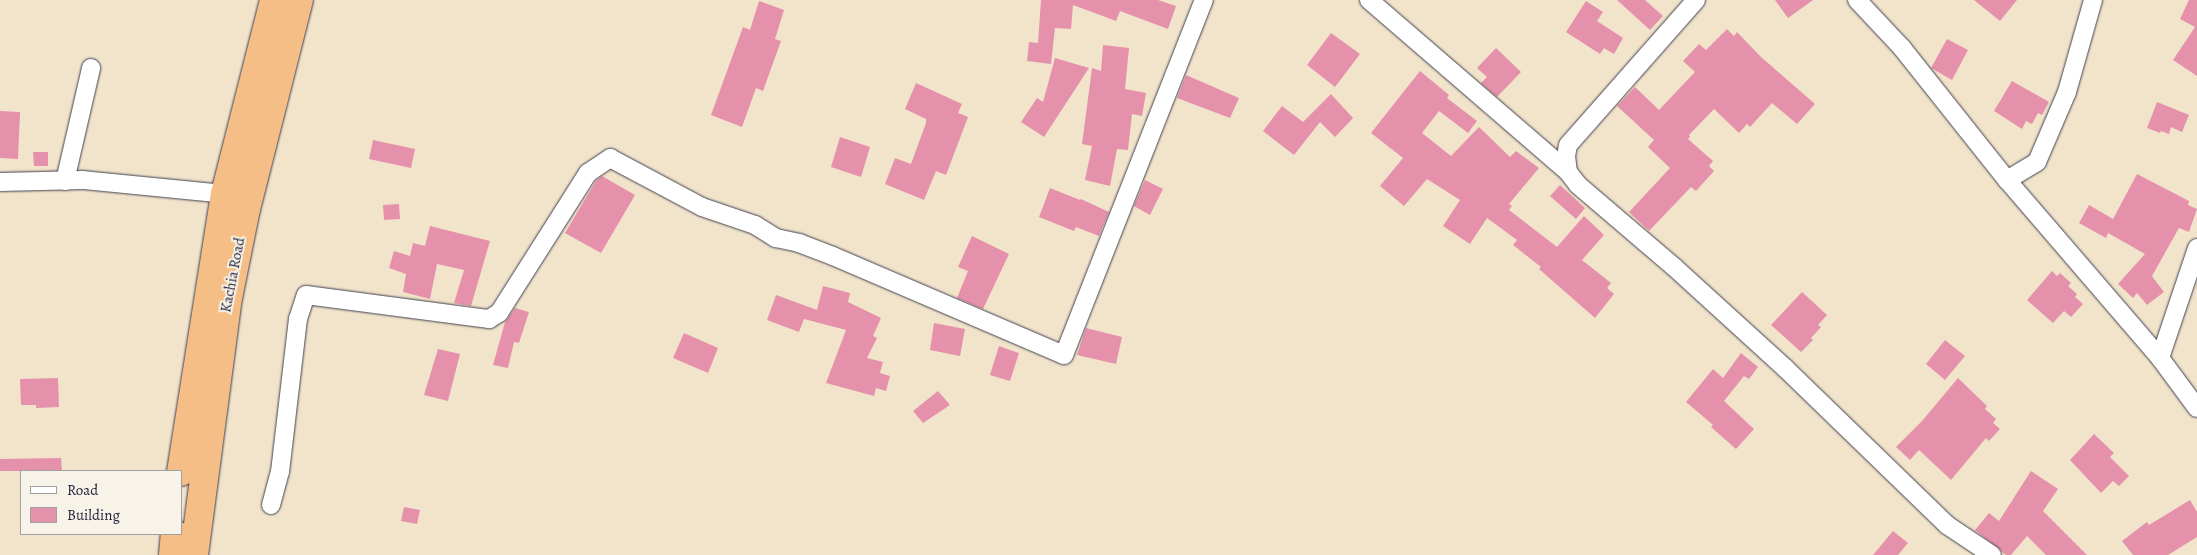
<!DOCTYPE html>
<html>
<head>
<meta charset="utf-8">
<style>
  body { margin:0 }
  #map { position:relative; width:2197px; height:555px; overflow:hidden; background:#f1e4ca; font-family:Alegreya,serif }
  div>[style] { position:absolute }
  .building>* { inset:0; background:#e691ac }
  .roads { filter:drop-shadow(0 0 1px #413f50) drop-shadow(0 0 1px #413f50) }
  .street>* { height:18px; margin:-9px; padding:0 9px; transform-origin:9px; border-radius:9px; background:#fff }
  .highway>* { height:28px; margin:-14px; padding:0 14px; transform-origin:14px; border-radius:14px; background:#f5be86 }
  span { translate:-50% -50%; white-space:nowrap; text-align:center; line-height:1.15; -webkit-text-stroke:4px #f7f3e8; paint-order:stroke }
  .street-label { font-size:15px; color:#22223b }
  .legend { position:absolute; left:20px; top:470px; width:162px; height:65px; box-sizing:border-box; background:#f7f3e8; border:1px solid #a29fa3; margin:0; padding:6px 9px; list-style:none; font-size:15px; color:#22223b }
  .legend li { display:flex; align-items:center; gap:10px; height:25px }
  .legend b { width:25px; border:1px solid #a29fa3 }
</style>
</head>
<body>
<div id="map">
  <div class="building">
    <div style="clip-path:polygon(1041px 0,1158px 0,1176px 6px,1168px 29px,1120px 11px,1116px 21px,1073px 5px,1071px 29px,1055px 28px,1051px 64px,1027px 61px,1029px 42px,1038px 43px)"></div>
    <div style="clip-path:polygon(1617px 0,1645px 0,1663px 16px,1650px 30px)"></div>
    <div style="clip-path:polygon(1775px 0,1813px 0,1788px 18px)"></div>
    <div style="clip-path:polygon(1974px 0,2017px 0,2000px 21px)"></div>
    <div style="clip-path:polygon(2189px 0,2197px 0,2197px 76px,2173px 60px,2195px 27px,2180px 19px)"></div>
    <div style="clip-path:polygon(759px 1px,784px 10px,775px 39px,781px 41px,763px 91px,756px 88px,742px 127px,711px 115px,743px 27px,750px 30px)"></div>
    <div style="clip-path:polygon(1586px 1px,1603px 12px,1597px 21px,1623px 38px,1614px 54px,1604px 48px,1600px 54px,1566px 32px)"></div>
    <div style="clip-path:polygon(1727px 29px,1734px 36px,1737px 32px,1761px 57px,1815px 104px,1797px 124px,1772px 103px,1750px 127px,1747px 124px,1739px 133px,1714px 109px,1689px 135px,1690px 137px,1688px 139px,1713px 161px,1709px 166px,1714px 171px,1696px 191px,1691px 187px,1649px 231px,1629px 212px,1670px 168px,1648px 147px,1654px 140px,1617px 106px,1635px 87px,1659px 110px,1695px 72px,1683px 61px,1699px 44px,1706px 50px)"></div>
    <div style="clip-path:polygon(1331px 33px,1360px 54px,1335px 87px,1307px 65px)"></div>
    <div style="clip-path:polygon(1947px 39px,1968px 50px,1952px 80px,1931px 68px)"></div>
    <div style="clip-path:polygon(1103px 45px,1129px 48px,1125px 89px,1146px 93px,1142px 116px,1132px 114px,1128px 150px,1117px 149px,1110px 186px,1085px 180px,1092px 146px,1082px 144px,1092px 68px,1101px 71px)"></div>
    <div style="clip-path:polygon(1496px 48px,1521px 72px,1497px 97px,1481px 83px,1487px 77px,1477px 68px)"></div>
    <div style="clip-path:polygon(1055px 58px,1089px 68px,1044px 137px,1021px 122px,1037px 98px,1043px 102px)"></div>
    <div style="clip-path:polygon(1420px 71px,1449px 95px,1447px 98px,1477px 121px,1468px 133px,1439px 111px,1422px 133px,1451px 156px,1479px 127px,1510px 157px,1516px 151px,1539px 168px,1509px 204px,1512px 206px,1509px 210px,1557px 247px,1584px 216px,1604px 235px,1582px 260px,1611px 283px,1607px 288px,1614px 294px,1595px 318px,1539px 269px,1541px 267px,1513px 245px,1517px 240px,1487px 218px,1470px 244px,1443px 226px,1460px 200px,1427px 179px,1404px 206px,1380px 186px,1403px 158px,1371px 133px)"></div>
    <div style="clip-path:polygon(1186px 75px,1239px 98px,1230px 118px,1177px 98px)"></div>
    <div style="clip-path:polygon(2012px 81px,2049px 102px,2042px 115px,2038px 113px,2032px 124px,2026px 121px,2022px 129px,1994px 111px)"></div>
    <div style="clip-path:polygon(916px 83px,962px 104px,958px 113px,968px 117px,946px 175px,936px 171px,924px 200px,885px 184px,895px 158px,911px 164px,926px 123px,926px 119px,905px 109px)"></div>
    <div style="clip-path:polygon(1331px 94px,1353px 118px,1335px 137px,1320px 122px,1294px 155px,1263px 131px,1282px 106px,1303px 122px)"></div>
    <div style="clip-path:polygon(2157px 102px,2189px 115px,2182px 132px,2171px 127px,2169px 134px,2161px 131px,2160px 133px,2147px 128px)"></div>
    <div style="clip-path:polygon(0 111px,20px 112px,18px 159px,0 158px)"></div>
    <div style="clip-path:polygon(840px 137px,870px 147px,861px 177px,831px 167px)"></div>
    <div style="clip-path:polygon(373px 140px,415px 149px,411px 168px,369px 159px)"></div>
    <div style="clip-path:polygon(33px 152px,48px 152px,48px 166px,34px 166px)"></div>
    <div style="clip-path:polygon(2137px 174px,2189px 201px,2188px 205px,2197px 209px,2189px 232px,2179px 228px,2152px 276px,2164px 292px,2147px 305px,2137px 293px,2133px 298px,2118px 284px,2145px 254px,2108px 233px,2106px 238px,2079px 223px,2089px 205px,2113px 219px)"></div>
    <div style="clip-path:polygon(602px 176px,635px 195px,601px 253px,565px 233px,596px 181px)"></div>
    <div style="clip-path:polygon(1145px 180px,1163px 189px,1150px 215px,1134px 206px)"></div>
    <div style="clip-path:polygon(1560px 185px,1585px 208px,1576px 219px,1550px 196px)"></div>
    <div style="clip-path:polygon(1050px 188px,1080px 200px,1081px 199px,1109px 212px,1099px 236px,1076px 227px,1074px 231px,1039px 217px)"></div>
    <div style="clip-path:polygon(399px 204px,400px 219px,384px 220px,383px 205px)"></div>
    <div style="clip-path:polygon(430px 226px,490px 241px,471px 306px,454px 303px,464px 270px,437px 264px,430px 299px,403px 292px,406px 274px,389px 268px,394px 251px,410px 256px,413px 243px,425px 246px)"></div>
    <div style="clip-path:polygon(972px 236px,1009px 254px,983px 309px,957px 298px,968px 271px,958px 267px)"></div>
    <div style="clip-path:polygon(2052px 271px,2057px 276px,2060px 273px,2071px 283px,2068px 286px,2077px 294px,2075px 297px,2083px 304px,2071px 317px,2064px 311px,2053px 323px,2027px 300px)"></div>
    <div style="clip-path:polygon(823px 286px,850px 293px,848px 302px,881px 318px,873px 336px,877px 338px,867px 358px,883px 362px,880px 373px,890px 376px,886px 391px,876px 388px,874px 396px,826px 383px,846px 330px,804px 319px,799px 332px,767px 320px,776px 295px,817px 310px)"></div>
    <div style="clip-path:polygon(1802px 292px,1827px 315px,1818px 325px,1821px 327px,1811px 338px,1813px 340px,1801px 352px,1771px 325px)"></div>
    <div style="clip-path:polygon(515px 308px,529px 312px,519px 343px,514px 342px,508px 368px,493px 365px,505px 322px)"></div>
    <div style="clip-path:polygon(934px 323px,965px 329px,960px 356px,930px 350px)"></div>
    <div style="clip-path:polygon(1086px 328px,1122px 337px,1116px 364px,1077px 355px)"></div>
    <div style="clip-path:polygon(684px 333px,718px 348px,708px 373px,673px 358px)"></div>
    <div style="clip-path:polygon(1945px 340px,1965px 356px,1945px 380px,1926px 364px)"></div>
    <div style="clip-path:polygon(999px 346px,1019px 353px,1010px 381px,990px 375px)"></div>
    <div style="clip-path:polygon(438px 349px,460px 354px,448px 401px,424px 395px)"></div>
    <div style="clip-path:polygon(1741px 353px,1758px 367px,1749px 379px,1744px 376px,1724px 401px,1754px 429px,1736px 449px,1711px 427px,1713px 425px,1686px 402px,1713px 369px,1723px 378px)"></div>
    <div style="clip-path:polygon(58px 378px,59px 407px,36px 408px,36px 405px,21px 405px,20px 379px)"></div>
    <div style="clip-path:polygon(1958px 378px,1987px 406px,1985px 409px,1996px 419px,1993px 423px,2000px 429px,1989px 441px,1986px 438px,1951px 480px,1919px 450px,1910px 460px,1896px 447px,1922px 421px)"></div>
    <div style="clip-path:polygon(938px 391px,950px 405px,923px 423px,913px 411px)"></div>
    <div style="clip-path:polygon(2094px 434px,2114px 453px,2110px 457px,2129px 476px,2119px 486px,2113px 481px,2101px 493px,2070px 460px)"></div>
    <div style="clip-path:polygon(61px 458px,62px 471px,0 471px,0 459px)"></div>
    <div style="clip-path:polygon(2031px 471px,2058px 489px,2043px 511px,2087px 555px,2046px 555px,2027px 536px,2011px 555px,2006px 555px,1975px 530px,1989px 513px,1999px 521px)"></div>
    <div style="clip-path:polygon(2190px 500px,2197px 512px,2197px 537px,2168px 555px,2133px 555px,2122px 541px,2147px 522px,2149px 525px)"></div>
    <div style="clip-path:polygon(404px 507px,420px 510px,417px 524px,401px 521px)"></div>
    <div style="clip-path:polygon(1893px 531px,1908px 543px,1898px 555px,1873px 555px)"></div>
  </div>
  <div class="roads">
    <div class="street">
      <div style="left:1369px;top:0;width:263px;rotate:40.8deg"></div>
      <div style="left:1696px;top:0;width:193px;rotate:131.4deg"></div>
      <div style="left:1568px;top:145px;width:11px;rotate:100deg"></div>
      <div style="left:1566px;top:156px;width:16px;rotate:83deg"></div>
      <div style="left:1568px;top:172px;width:16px;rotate:52deg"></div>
      <div style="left:1578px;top:185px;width:126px;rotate:40.5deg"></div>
      <div style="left:1674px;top:267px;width:150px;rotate:42.3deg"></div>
      <div style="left:1785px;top:368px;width:226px;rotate:44.1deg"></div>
      <div style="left:1947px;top:525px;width:54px;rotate:33.7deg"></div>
      <div style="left:1857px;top:0;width:66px;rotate:46.8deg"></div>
      <div style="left:1902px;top:48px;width:169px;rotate:51.5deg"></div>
      <div style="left:2007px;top:180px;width:235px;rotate:49.3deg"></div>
      <div style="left:2160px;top:358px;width:62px;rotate:53.5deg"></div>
      <div style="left:2007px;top:180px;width:35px;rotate:-31deg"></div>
      <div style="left:2037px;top:162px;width:76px;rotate:-66.8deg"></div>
      <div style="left:2067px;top:92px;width:96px;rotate:-74.2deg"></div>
      <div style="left:65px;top:181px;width:116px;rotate:-77deg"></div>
      <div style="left:0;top:182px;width:83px;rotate:-1.4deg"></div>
      <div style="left:83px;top:180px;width:143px;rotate:5.6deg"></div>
      <div style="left:2160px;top:358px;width:116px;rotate:-71.4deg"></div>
      <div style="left:271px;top:505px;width:34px;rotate:-75deg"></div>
      <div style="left:280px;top:472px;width:154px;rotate:-83.3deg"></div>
      <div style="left:298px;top:319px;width:25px;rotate:-72deg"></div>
      <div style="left:306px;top:295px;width:185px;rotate:7.5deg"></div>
      <div style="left:489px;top:319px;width:12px;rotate:-31deg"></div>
      <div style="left:499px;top:313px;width:166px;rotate:-57.6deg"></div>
      <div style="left:588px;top:173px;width:27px;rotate:-34deg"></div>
      <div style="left:610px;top:158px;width:104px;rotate:28deg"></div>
      <div style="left:702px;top:207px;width:56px;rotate:18.8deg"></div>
      <div style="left:755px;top:225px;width:25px;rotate:32deg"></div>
      <div style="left:776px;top:238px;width:24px;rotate:12deg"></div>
      <div style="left:799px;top:243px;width:36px;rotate:21deg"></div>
      <div style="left:833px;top:256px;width:251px;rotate:23.2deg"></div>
      <div style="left:1064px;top:355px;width:382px;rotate:-68.5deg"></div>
    </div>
    <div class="highway">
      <div style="left:181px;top:472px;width:281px;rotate:-81deg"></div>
      <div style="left:225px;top:194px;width:200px;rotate:-75.8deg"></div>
      <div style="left:173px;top:555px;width:21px;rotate:-85deg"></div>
      <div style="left:194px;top:555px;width:259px;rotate:-82.5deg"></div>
      <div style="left:228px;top:298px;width:91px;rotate:-78.6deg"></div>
      <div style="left:246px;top:209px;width:216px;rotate:-75.8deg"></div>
    </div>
  </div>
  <div class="street-label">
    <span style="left:233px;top:275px;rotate:-79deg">Kachia Road</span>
  </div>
  <ul class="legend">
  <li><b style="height:6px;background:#fff"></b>Road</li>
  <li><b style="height:14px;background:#e691ac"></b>Building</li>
  </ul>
</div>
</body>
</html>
